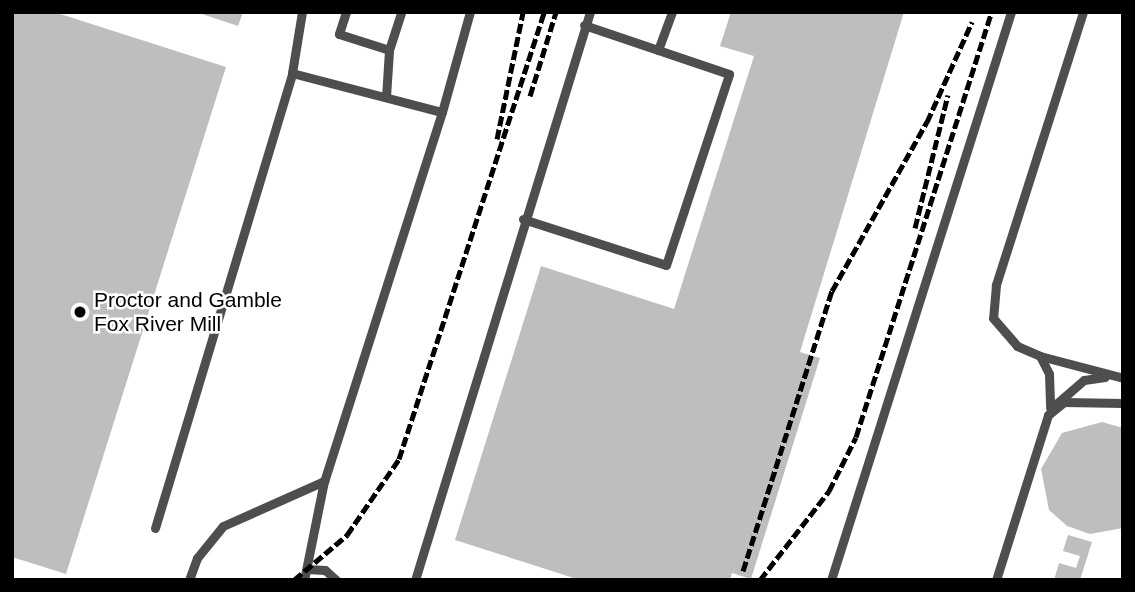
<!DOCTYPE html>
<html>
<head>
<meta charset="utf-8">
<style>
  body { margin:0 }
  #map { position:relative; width:1135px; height:592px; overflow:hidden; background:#fff; font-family:Arial,sans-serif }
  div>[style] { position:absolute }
  .building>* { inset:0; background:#bebebe }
  .service>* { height:9px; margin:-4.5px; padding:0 4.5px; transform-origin:4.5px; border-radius:4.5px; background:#4e4e4e }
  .rail>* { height:5px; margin-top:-2.5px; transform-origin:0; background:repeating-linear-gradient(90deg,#000 0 10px,transparent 0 13.5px) }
  .dots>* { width:19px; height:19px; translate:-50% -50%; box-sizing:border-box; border:4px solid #fff; border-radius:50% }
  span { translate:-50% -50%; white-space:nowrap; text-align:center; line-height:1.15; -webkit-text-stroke:5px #fff; paint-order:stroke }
  .poi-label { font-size:21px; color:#000 }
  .left { translate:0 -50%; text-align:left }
  .frame { position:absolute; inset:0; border:14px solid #000; pointer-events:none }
</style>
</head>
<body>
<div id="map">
  <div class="building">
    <div style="clip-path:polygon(12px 12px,54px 12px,226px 67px,66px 574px,12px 557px)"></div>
    <div style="clip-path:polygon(196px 12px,243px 12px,238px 26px)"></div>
    <div style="clip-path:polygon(731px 12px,904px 12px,800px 352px,820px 358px,751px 579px,732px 573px,730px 580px,580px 580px,455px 540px,541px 266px,674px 309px,754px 56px,720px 46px)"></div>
    <div style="clip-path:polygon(1102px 422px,1123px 428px,1123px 528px,1090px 534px,1067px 526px,1049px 510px,1041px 469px,1062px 433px)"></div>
    <div style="clip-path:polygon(1068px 535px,1092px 542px,1080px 580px,1054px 580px,1059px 563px,1076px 568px,1080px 556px,1063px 551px)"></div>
  </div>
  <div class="service">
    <div style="left:346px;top:12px;width:23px;rotate:108deg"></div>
    <div style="left:339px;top:34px;width:52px;rotate:17.7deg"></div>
    <div style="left:1083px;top:12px;width:287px;rotate:107.7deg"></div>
    <div style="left:996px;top:285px;width:33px;rotate:95deg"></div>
    <div style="left:993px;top:318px;width:37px;rotate:49deg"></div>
    <div style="left:1017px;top:346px;width:25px;rotate:23deg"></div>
    <div style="left:1040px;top:356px;width:86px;rotate:14.8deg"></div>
    <div style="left:658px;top:50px;width:40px;rotate:-69.8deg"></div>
    <div style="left:292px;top:73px;width:62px;rotate:-80.7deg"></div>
    <div style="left:386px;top:97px;width:47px;rotate:-86.3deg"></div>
    <div style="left:389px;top:50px;width:40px;rotate:-72deg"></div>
    <div style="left:442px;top:112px;width:104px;rotate:-74.4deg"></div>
    <div style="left:523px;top:219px;width:150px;rotate:17.8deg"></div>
    <div style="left:666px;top:265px;width:201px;rotate:-71.7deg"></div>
    <div style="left:729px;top:74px;width:153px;rotate:-161.3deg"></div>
    <div style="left:1040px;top:356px;width:20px;rotate:63deg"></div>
    <div style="left:1049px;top:374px;width:34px;rotate:88deg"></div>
    <div style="left:1055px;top:405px;width:38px;rotate:-41deg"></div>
    <div style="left:1084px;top:380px;width:21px;rotate:-8deg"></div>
    <div style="left:155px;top:528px;width:475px;rotate:-73.2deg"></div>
    <div style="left:292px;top:73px;width:155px;rotate:14.6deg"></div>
    <div style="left:442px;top:112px;width:387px;rotate:107.7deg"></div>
    <div style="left:307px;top:569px;width:18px;rotate:3deg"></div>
    <div style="left:325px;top:570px;width:15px;rotate:42deg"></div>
    <div style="left:189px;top:580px;width:23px;rotate:-70deg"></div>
    <div style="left:197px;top:558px;width:41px;rotate:-50.9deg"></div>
    <div style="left:223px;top:526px;width:111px;rotate:-24deg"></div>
    <div style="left:324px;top:481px;width:101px;rotate:101.4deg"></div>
    <div style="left:415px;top:580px;width:594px;rotate:-72.88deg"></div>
    <div style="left:831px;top:580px;width:596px;rotate:-72.42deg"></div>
    <div style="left:996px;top:580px;width:173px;rotate:-72.5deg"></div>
    <div style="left:1048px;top:415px;width:21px;rotate:-39deg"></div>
    <div style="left:1064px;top:402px;width:59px;rotate:1deg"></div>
  </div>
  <div class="rail">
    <div style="left:530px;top:96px;width:88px;rotate:-72.8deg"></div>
    <div style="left:497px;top:139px;width:130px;rotate:-78.4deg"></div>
    <div style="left:915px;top:228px;width:137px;rotate:-76.1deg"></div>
    <div style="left:743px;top:571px;width:294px;rotate:-72.4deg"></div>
    <div style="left:832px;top:291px;width:194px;rotate:-60.7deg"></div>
    <div style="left:927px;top:122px;width:110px;rotate:-65.8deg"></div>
    <div style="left:294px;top:580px;width:70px;rotate:-40.3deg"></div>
    <div style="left:347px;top:535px;width:92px;rotate:-55.6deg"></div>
    <div style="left:399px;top:459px;width:470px;rotate:-72deg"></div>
    <div style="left:760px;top:580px;width:113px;rotate:-52.2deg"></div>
    <div style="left:829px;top:491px;width:60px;rotate:-63.4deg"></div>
    <div style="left:856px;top:437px;width:446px;rotate:-72.3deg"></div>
  </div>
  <div class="dots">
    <div style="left:80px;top:312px;background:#000"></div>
  </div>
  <div class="poi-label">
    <span class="left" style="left:94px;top:312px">Proctor and Gamble<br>Fox River Mill</span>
  </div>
  <div class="frame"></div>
</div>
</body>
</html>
